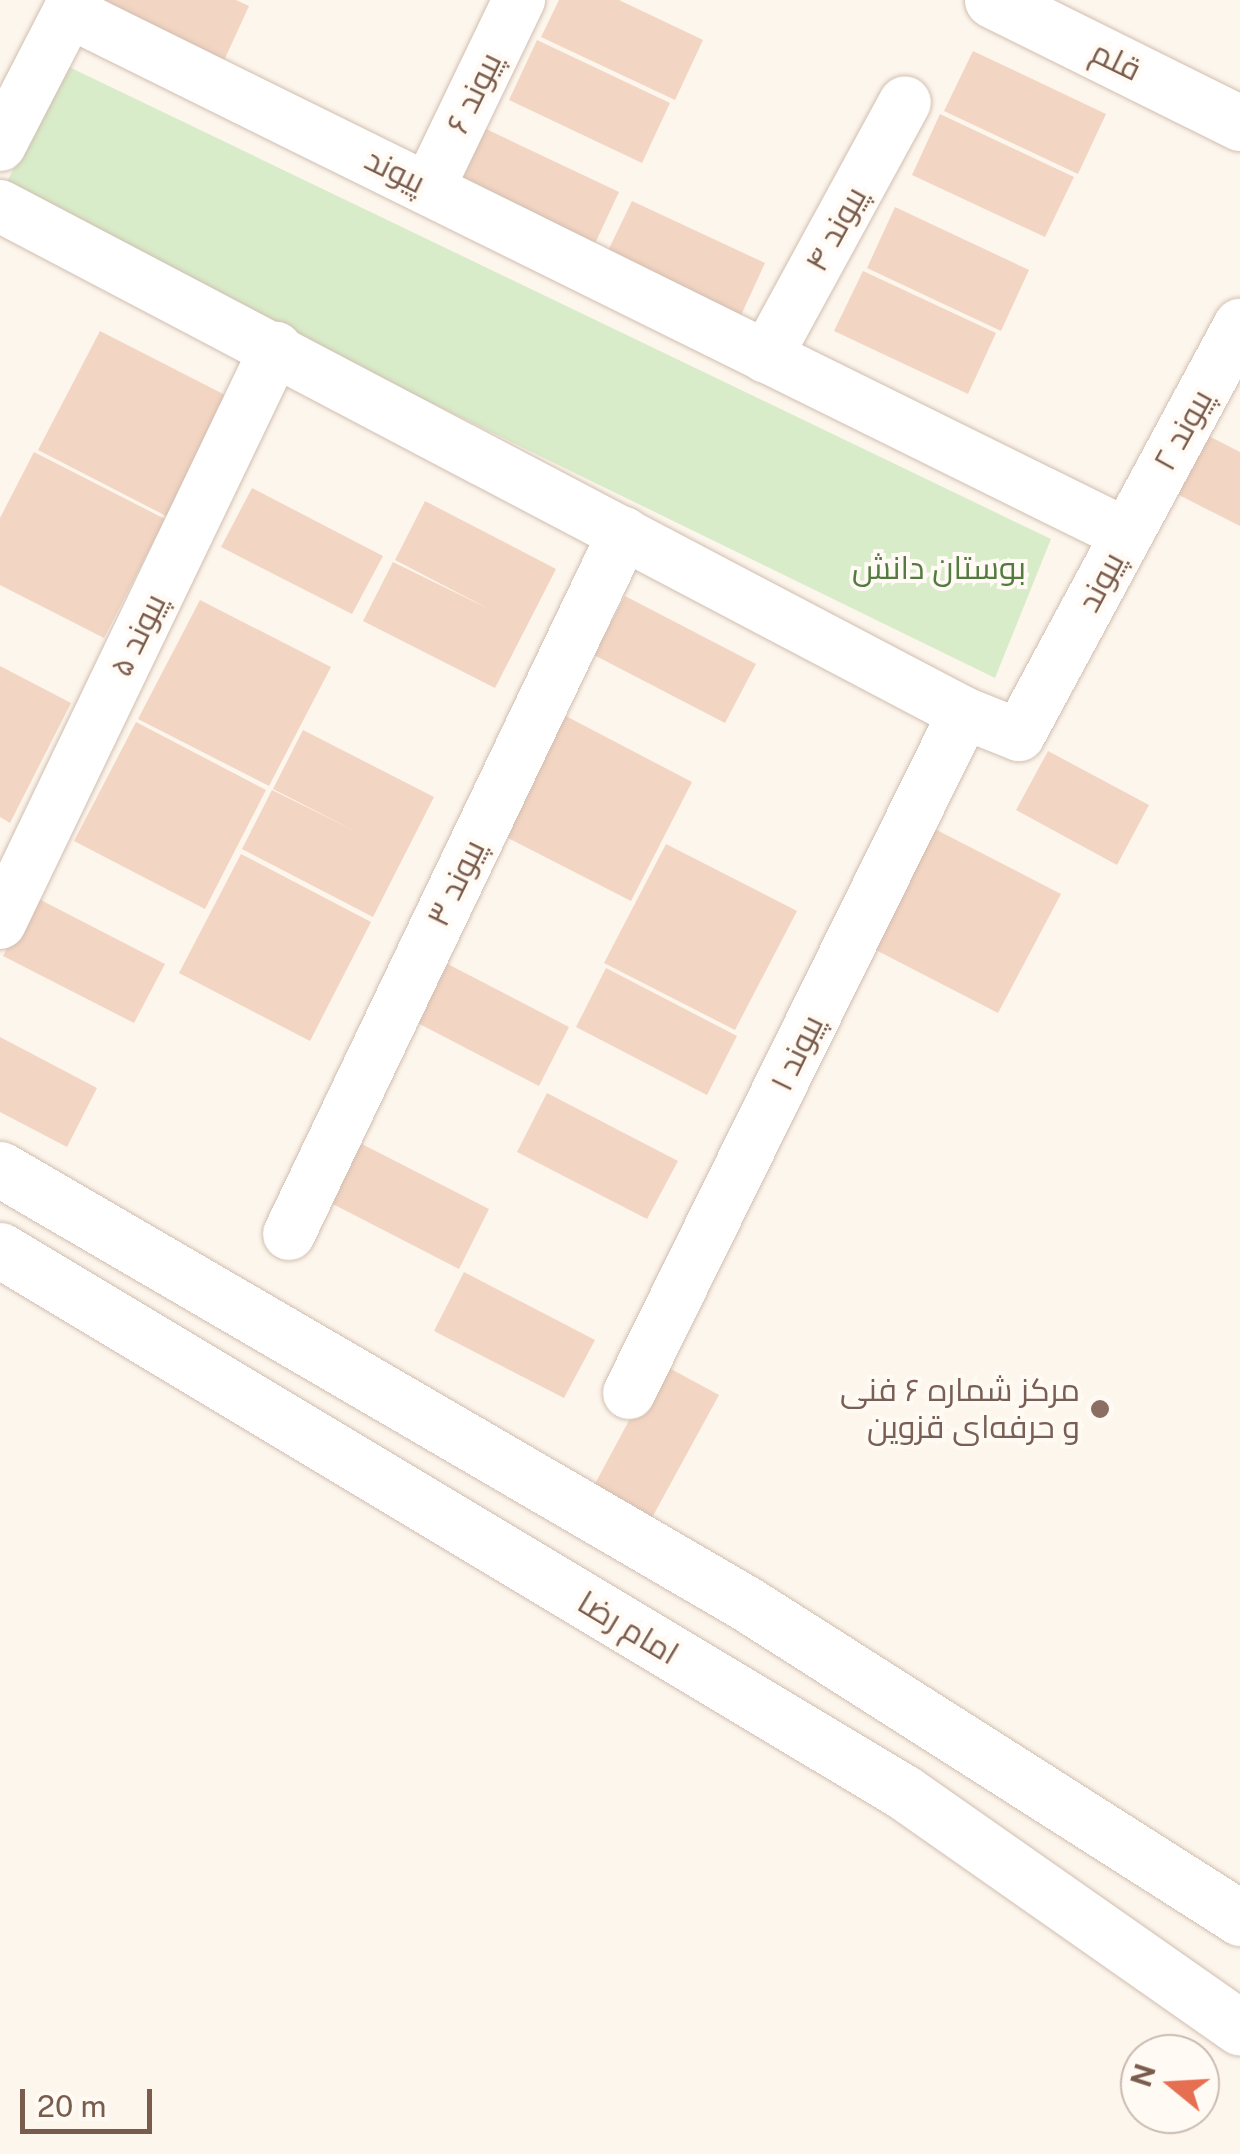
<!DOCTYPE html>
<html>
<head>
<meta charset="utf-8">
<style>
  body { margin:0 }
  #map { position:relative; width:1240px; height:2154px; overflow:hidden; background:#fdf6ec; font-family:"Public Sans",Cairo,sans-serif }
  div>[style] { position:absolute }
  .green>* { inset:0; background:#d8ecc9 }
  .building>* { inset:0; background:#f3d5c3 }
  .roads { filter:drop-shadow(0 0 2px #d1beb0) drop-shadow(0 0 2px #d1beb0) }
  .street>* { height:52px; margin:-26px; padding:0 26px; transform-origin:26px; border-radius:26px; background:#fff }
  .secondary>* { height:55px; margin:-27.5px; padding:0 27.5px; transform-origin:27.5px; border-radius:27.5px; background:#fff }
  .dots>* { width:28px; height:28px; translate:-50% -50%; box-sizing:border-box; border:5px solid #fffaf3; border-radius:50% }
  span { translate:-50% -50%; white-space:nowrap; text-align:center; line-height:1.15; -webkit-text-stroke:8px #fffaf3; paint-order:stroke }
  .street-label { font-size:32px; color:#7a5c4d }
  .park-label { font-size:32px; color:#537a41 }
  .education-label { font-size:32px; color:#785e54 }
  .right { translate:-100% -50%; text-align:right }
  .north { position:absolute; left:1120px; top:2034px; width:100px; height:100px; box-sizing:border-box; background:#fffaf3; border:2px solid #cabbb1; border-radius:50%; rotate:288deg; font-size:28px; font-weight:700; line-height:40px; text-align:center; color:#7a5c4d }
  .north::after { content:''; display:block; margin:auto; width:35px; height:45px; background:#e76f51; clip-path:polygon(50% 0,100% 100%,50% 72%,0 100%) }
  .scale { position:absolute; left:20px; top:2089px; width:132px; height:45px; box-sizing:border-box; border:5px solid #7a5c4d; border-top:0; padding-left:12px; font-size:30px; line-height:35px; white-space:nowrap; color:#7a5c4d; -webkit-text-stroke:8px #fffaf3; paint-order:stroke }
</style>
</head>
<body>
<div id="map">
  <div class="green">
    <div style="clip-path:polygon(67px 66px,1051px 539px,995px 678px,1px 193px)"></div>
  </div>
  <div class="building">
    <div style="clip-path:polygon(89px 0,236px 0,249px 6px,221px 67px)"></div>
    <div style="clip-path:polygon(559px 0,619px 0,703px 40px,675px 100px,541px 37px)"></div>
    <div style="clip-path:polygon(537px 40px,670px 103px,642px 163px,509px 100px)"></div>
    <div style="clip-path:polygon(973px 51px,1106px 114px,1078px 174px,944px 111px)"></div>
    <div style="clip-path:polygon(940px 114px,1074px 177px,1045px 237px,912px 175px)"></div>
    <div style="clip-path:polygon(486px 129px,619px 192px,591px 252px,458px 189px)"></div>
    <div style="clip-path:polygon(632px 201px,765px 263px,737px 324px,603px 261px)"></div>
    <div style="clip-path:polygon(895px 207px,1029px 270px,1001px 331px,867px 268px)"></div>
    <div style="clip-path:polygon(863px 271px,996px 333px,968px 394px,834px 331px)"></div>
    <div style="clip-path:polygon(100px 331px,231px 398px,170px 518px,38px 450px)"></div>
    <div style="clip-path:polygon(1203px 433px,1240px 452px,1240px 526px,1173px 492px)"></div>
    <div style="clip-path:polygon(34px 452px,165px 519px,104px 638px,0 585px,0 518px)"></div>
    <div style="clip-path:polygon(252px 488px,383px 556px,352px 614px,221px 547px)"></div>
    <div style="clip-path:polygon(425px 501px,556px 569px,495px 688px,363px 621px,393px 562px,491px 610px,395px 560px)"></div>
    <div style="clip-path:polygon(625px 596px,756px 664px,725px 723px,594px 655px)"></div>
    <div style="clip-path:polygon(200px 600px,331px 667px,269px 786px,138px 719px)"></div>
    <div style="clip-path:polygon(0 666px,71px 703px,10px 823px,0 817px)"></div>
    <div style="clip-path:polygon(562px 714px,692px 782px,631px 901px,500px 834px)"></div>
    <div style="clip-path:polygon(136px 722px,266px 790px,205px 909px,74px 841px)"></div>
    <div style="clip-path:polygon(303px 730px,434px 797px,373px 917px,242px 849px,272px 790px,355px 831px,273px 789px)"></div>
    <div style="clip-path:polygon(1048px 751px,1149px 805px,1117px 865px,1016px 810px)"></div>
    <div style="clip-path:polygon(929px 826px,1061px 894px,998px 1013px,868px 946px)"></div>
    <div style="clip-path:polygon(666px 844px,797px 911px,735px 1030px,604px 963px)"></div>
    <div style="clip-path:polygon(241px 854px,371px 922px,310px 1041px,179px 973px)"></div>
    <div style="clip-path:polygon(33px 896px,165px 964px,134px 1023px,3px 956px)"></div>
    <div style="clip-path:polygon(438px 959px,569px 1027px,539px 1086px,408px 1018px)"></div>
    <div style="clip-path:polygon(606px 968px,737px 1036px,707px 1095px,576px 1027px)"></div>
    <div style="clip-path:polygon(0 1037px,97px 1088px,67px 1147px,0 1112px)"></div>
    <div style="clip-path:polygon(547px 1093px,678px 1161px,647px 1219px,517px 1152px)"></div>
    <div style="clip-path:polygon(358px 1142px,489px 1209px,459px 1269px,327px 1201px)"></div>
    <div style="clip-path:polygon(464px 1272px,595px 1340px,564px 1398px,434px 1331px)"></div>
    <div style="clip-path:polygon(660px 1363px,719px 1395px,648px 1525px,590px 1493px)"></div>
  </div>
  <div class="roads">
    <div class="street">
      <div style="left:69px;top:12px;width:1179px;rotate:26.28deg"></div>
      <div style="left:0;top:145px;width:163px;rotate:-62.7deg"></div>
      <div style="left:429px;top:187px;width:208px;rotate:-64.3deg"></div>
      <div style="left:0;top:206px;width:1089px;rotate:27.74deg"></div>
      <div style="left:964px;top:713px;width:59px;rotate:21.8deg"></div>
      <div style="left:1019px;top:735px;width:466px;rotate:-61.7deg"></div>
      <div style="left:766px;top:357px;width:290px;rotate:-61.4deg"></div>
      <div style="left:0;top:923px;width:638px;rotate:-64.36deg"></div>
      <div style="left:289px;top:1234px;width:777px;rotate:-64.46deg"></div>
      <div style="left:629px;top:1393px;width:758px;rotate:-63.77deg"></div>
    </div>
    <div class="secondary">
      <div style="left:992px;top:0;width:277px;rotate:26.4deg"></div>
      <div style="left:0;top:1169px;width:864px;rotate:30.21deg"></div>
      <div style="left:747px;top:1604px;width:585px;rotate:32.49deg"></div>
      <div style="left:0;top:1250px;width:1055px;rotate:30.96deg"></div>
      <div style="left:905px;top:1793px;width:409px;rotate:35deg"></div>
    </div>
  </div>
  <div class="dots">
    <div style="left:1100px;top:1409px;background:#8d6e63"></div>
  </div>
  <div class="street-label">
    <span style="left:1116px;top:61px;rotate:26deg">قلم</span>
    <span style="left:474px;top:93px;rotate:-64deg">پیوند ۶</span>
    <span style="left:395px;top:171px;rotate:26deg">پیوند</span>
    <span style="left:836px;top:229px;rotate:-61deg">پیوند ۴</span>
    <span style="left:1183px;top:430px;rotate:-61deg">پیوند ۲</span>
    <span style="left:1101px;top:582px;rotate:-62deg">پیوند</span>
    <span style="left:138px;top:635px;rotate:-64deg">پیوند ۵</span>
    <span style="left:456px;top:883px;rotate:-64deg">پیوند ۳</span>
    <span style="left:797px;top:1053px;rotate:-64deg">پیوند ۱</span>
    <span style="left:628px;top:1628px;rotate:31deg">امام رضا</span>
  </div>
  <div class="park-label">
    <span style="left:939px;top:568px">بوستان دانش</span>
  </div>
  <div class="education-label">
    <span class="right" style="left:1080px;top:1409px">مرکز شماره ۶ فنی<br>و حرفه‌ای قزوین</span>
  </div>
  <div class="north">N</div>
  <div class="scale">20 m</div>
</div>
</body>
</html>
